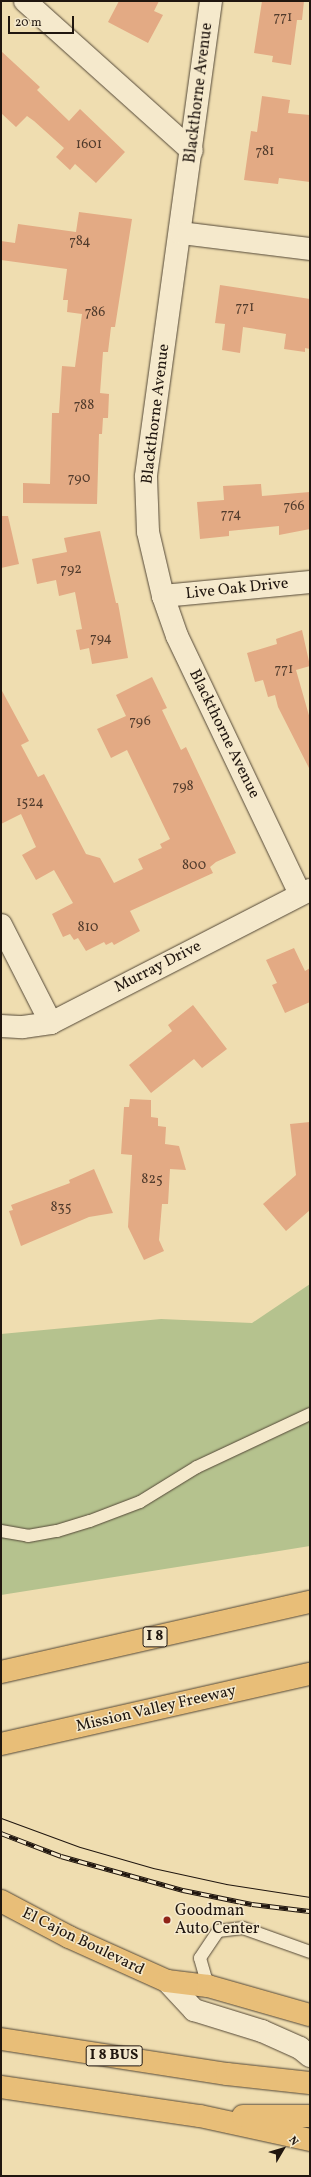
<!DOCTYPE html>
<html>
<head>
<meta charset="utf-8">
<style>
  body { margin:0 }
  #map { position:relative; width:311px; height:2177px; overflow:hidden; background:#efddb0; font-family:Vollkorn,serif }
  div>[style] { position:absolute }
  .green>* { inset:0; background:#b5c28e }
  .building>* { inset:0; background:#e3aa84 }
  .roads { filter:drop-shadow(0 0 1px #544837) drop-shadow(0 0 1px #544837) }
  .lane>* { height:12px; margin:-6px; padding:0 6px; transform-origin:6px; border-radius:6px; background:#f5e9cc }
  .street>* { height:22px; margin:-11px; padding:0 11px; transform-origin:11px; border-radius:11px; background:#f5e9cc }
  .secondary>* { height:22px; margin:-11px; padding:0 11px; transform-origin:11px; border-radius:11px; background:#f5e9cc }
  .primary>* { height:22px; margin:-11px; padding:0 11px; transform-origin:11px; border-radius:11px; background:#e8be78 }
  .highway>* { height:22px; margin:-11px; padding:0 11px; transform-origin:11px; border-radius:11px; background:#e8be78 }
  .tram>* { height:1px; margin:-0.5px; padding:0 0.5px; transform-origin:0.5px; border-radius:0.5px; background:#20160f }
  .rail>* { height:4.5px; margin-top:-2.25px; transform-origin:0; background:repeating-linear-gradient(90deg,#f5e9cc 0 9px,#20160f 0 18px); box-sizing:border-box; border-block:1px solid #20160f }
  .dots>* { width:11px; height:11px; translate:-50% -50%; box-sizing:border-box; border:2px solid #f5e9cc; border-radius:50% }
  span { translate:-50% -50%; white-space:nowrap; text-align:center; line-height:1.15; -webkit-text-stroke:3px #f5e9cc; paint-order:stroke }
  .number-label { font-size:14px; color:#513b2c }
  .number-label span { -webkit-text-stroke-width:0 }
  .shield-label span { padding:1px 3px; background:#f5e9cc; border:1px solid; border-radius:3px; -webkit-text-stroke-width:0 }
  .shield-label { font-size:15px; color:#20160f; font-weight:700 }
  .street-label { font-size:16px; color:#20160f }
  .poi-label { font-size:16px; color:#20160f }
  .left { translate:0 -50%; text-align:left }
  .frame { position:absolute; inset:0; border:2px solid #20160f; pointer-events:none }
  .north { position:absolute; left:263px; top:2129px; width:40px; height:40px; -webkit-text-stroke:3px #f5e9cc; paint-order:stroke; rotate:52deg; font-size:11px; font-weight:700; line-height:16px; text-align:center; color:#20160f }
  .north::after { content:''; display:block; margin:auto; width:14px; height:18px; background:#20160f; clip-path:polygon(50% 0,100% 100%,50% 72%,0 100%) }
  .scale { position:absolute; left:8px; top:16px; width:66px; height:18px; box-sizing:border-box; border:2px solid #20160f; border-top:0; padding-left:5px; font-size:12px; line-height:14px; white-space:nowrap; color:#20160f; -webkit-text-stroke:3px #f5e9cc; paint-order:stroke }
</style>
</head>
<body>
<div id="map">
  <div class="green">
    <div style="clip-path:polygon(310px 1284px,310px 1546px,1px 1595px,1px 1334px,161px 1319px,252px 1323px)"></div>
  </div>
  <div class="building">
    <div style="clip-path:polygon(119px 1px,159px 1px,154px 11px,163px 15px,148px 43px,108px 22px)"></div>
    <div style="clip-path:polygon(262px 1px,304px 1px,302px 20px,297px 20px,291px 65px,272px 62px,273px 56px,254px 53px)"></div>
    <div style="clip-path:polygon(1px 51px,40px 87px,37px 90px,69px 121px,80px 109px,125px 152px,96px 183px,75px 164px,70px 170px,56px 157px,64px 148px,34px 121px,27px 116px,16px 127px,1px 113px)"></div>
    <div style="clip-path:polygon(262px 96px,290px 100px,288px 113px,310px 115px,310px 182px,279px 178px,278px 184px,244px 180px,251px 131px,257px 132px)"></div>
    <div style="clip-path:polygon(79px 212px,132px 219px,115px 327px,111px 327px,108px 352px,103px 352px,100px 393px,109px 394px,108px 418px,103px 418px,102px 434px,99px 434px,97px 504px,23px 503px,23px 483px,50px 484px,52px 413px,59px 413px,62px 366px,75px 367px,82px 314px,67px 312px,68px 300px,63px 300px,67px 269px,1px 260px,1px 241px,15px 243px,18px 224px,76px 232px)"></div>
    <div style="clip-path:polygon(220px 285px,310px 299px,310px 349px,305px 348px,305px 352px,284px 349px,286px 334px,243px 327px,240px 353px,222px 350px,225px 324px,215px 323px)"></div>
    <div style="clip-path:polygon(261px 484px,262px 496px,310px 492px,310px 529px,279px 535px,279px 526px,229px 531px,229px 536px,200px 539px,197px 502px,224px 500px,223px 486px)"></div>
    <div style="clip-path:polygon(1px 516px,8px 516px,19px 564px,1px 568px)"></div>
    <div style="clip-path:polygon(100px 531px,116px 603px,118px 603px,128px 658px,92px 664px,89px 648px,80px 650px,76px 630px,82px 629px,75px 592px,59px 596px,56px 580px,37px 584px,32px 559px,67px 552px,64px 538px)"></div>
    <div style="clip-path:polygon(302px 630px,310px 666px,296px 670px,310px 719px,310px 770px,278px 707px,275px 695px,268px 697px,263px 680px,255px 682px,247px 653px,277px 644px,276px 639px)"></div>
    <div style="clip-path:polygon(152px 677px,167px 708px,162px 710px,181px 750px,186px 747px,236px 853px,216px 862px,210px 867px,213px 873px,130px 911px,140px 931px,114px 945px,112px 942px,106px 945px,104px 942px,86px 951px,78px 938px,74px 940px,70px 934px,63px 937px,52px 914px,73px 903px,54px 870px,36px 880px,22px 855px,36px 847px,21px 814px,1px 824px,1px 689px,29px 741px,21px 745px,38px 777px,44px 774px,86px 854px,100px 858px,114px 883px,143px 869px,138px 859px,162px 848px,160px 844px,170px 839px,127px 750px,111px 758px,97px 729px,126px 716px,116px 695px)"></div>
    <div style="clip-path:polygon(294px 948px,305px 971px,310px 968px,310px 1002px,285px 1013px,272px 985px,277px 983px,266px 960px)"></div>
    <div style="clip-path:polygon(193px 1005px,227px 1049px,202px 1068px,194px 1059px,151px 1093px,129px 1065px,172px 1031px,168px 1025px)"></div>
    <div style="clip-path:polygon(130px 1099px,151px 1100px,151px 1117px,158px 1118px,158px 1126px,166px 1127px,165px 1144px,179px 1146px,186px 1170px,170px 1169px,168px 1204px,162px 1204px,159px 1240px,164px 1251px,144px 1260px,128px 1227px,132px 1155px,121px 1154px,124px 1107px,129px 1107px)"></div>
    <div style="clip-path:polygon(310px 1122px,310px 1210px,286px 1231px,263px 1204px,296px 1175px,290px 1124px)"></div>
    <div style="clip-path:polygon(94px 1169px,113px 1213px,89px 1217px,21px 1246px,9px 1211px,13px 1210px,11px 1205px,70px 1183px,69px 1180px)"></div>
  </div>
  <div class="roads">
    <div class="lane">
      <div style="left:1px;top:1531px;width:27px;rotate:10deg"></div>
      <div style="left:28px;top:1536px;width:29px;rotate:-10deg"></div>
      <div style="left:57px;top:1531px;width:34px;rotate:-17deg"></div>
      <div style="left:90px;top:1521px;width:53px;rotate:-20.8deg"></div>
      <div style="left:140px;top:1502px;width:67px;rotate:-31.6deg"></div>
      <div style="left:197px;top:1467px;width:125px;rotate:-25.1deg"></div>
      <div style="left:208px;top:1986px;width:29px;rotate:-106deg"></div>
      <div style="left:200px;top:1958px;width:32px;rotate:-56deg"></div>
      <div style="left:218px;top:1931px;width:25px;rotate:-7deg"></div>
      <div style="left:243px;top:1928px;width:71px;rotate:19.7deg"></div>
    </div>
    <div class="street">
      <div style="left:25px;top:1px;width:224px;rotate:41.9deg"></div>
      <div style="left:211px;top:1px;width:480px;rotate:97.8deg"></div>
      <div style="left:146px;top:477px;width:55px;rotate:87.9deg"></div>
      <div style="left:148px;top:532px;width:66px;rotate:76.8deg"></div>
      <div style="left:163px;top:596px;width:42px;rotate:70.7deg"></div>
      <div style="left:177px;top:636px;width:286px;rotate:64.5deg"></div>
      <div style="left:181px;top:233px;width:130px;rotate:7.1deg"></div>
      <div style="left:163px;top:596px;width:148px;rotate:-5.4deg"></div>
      <div style="left:1px;top:925px;width:110px;rotate:63deg"></div>
    </div>
    <div class="secondary">
      <div style="left:1px;top:1026px;width:22px;rotate:3deg"></div>
      <div style="left:23px;top:1027px;width:28px;rotate:-8deg"></div>
      <div style="left:51px;top:1023px;width:291px;rotate:-27.2deg"></div>
      <div style="left:167px;top:1981px;width:40px;rotate:47deg"></div>
      <div style="left:194px;top:2010px;width:71px;rotate:17.2deg"></div>
      <div style="left:262px;top:2031px;width:42px;rotate:24.1deg"></div>
      <div style="left:300px;top:2048px;width:13px;rotate:39deg"></div>
    </div>
    <div class="primary">
      <div style="left:1px;top:1901px;width:77px;rotate:27.9deg"></div>
      <div style="left:69px;top:1937px;width:107px;rotate:24.2deg"></div>
      <div style="left:167px;top:1981px;width:41px;rotate:7deg"></div>
      <div style="left:208px;top:1986px;width:106px;rotate:15.9deg"></div>
    </div>
    <div class="highway">
      <div style="left:1px;top:1672px;width:317px;rotate:-12.8deg"></div>
      <div style="left:1px;top:1744px;width:317px;rotate:-12.8deg"></div>
      <div style="left:1px;top:2039px;width:229px;rotate:8.8deg"></div>
      <div style="left:227px;top:2074px;width:83px;rotate:6.2deg"></div>
      <div style="left:1px;top:2087px;width:201px;rotate:8.3deg"></div>
      <div style="left:200px;top:2116px;width:113px;rotate:12.3deg"></div>
      <div style="left:243px;top:2116px;width:67px"></div>
    </div>
  </div>
  <div class="tram">
    <div style="left:1px;top:1818px;width:84px;rotate:20.2deg"></div>
    <div style="left:80px;top:1847px;width:76px;rotate:16deg"></div>
    <div style="left:153px;top:1868px;width:75px;rotate:12.4deg"></div>
    <div style="left:226px;top:1884px;width:85px;rotate:8.8deg"></div>
  </div>
  <div class="rail">
    <div style="left:1px;top:1833px;width:64px;rotate:21deg"></div>
    <div style="left:61px;top:1856px;width:127px;rotate:15.6deg"></div>
    <div style="left:183px;top:1890px;width:70px;rotate:11.5deg"></div>
    <div style="left:252px;top:1904px;width:58px;rotate:6.9deg"></div>
  </div>
  <div class="dots">
    <div style="left:167px;top:1920px;background:#8f2418"></div>
  </div>
  <div class="number-label">
    <span style="left:283px;top:18px">771</span>
    <span style="left:89px;top:145px">1601</span>
    <span style="left:265px;top:152px">781</span>
    <span style="left:80px;top:242px">784</span>
    <span style="left:245px;top:308px">771</span>
    <span style="left:95px;top:313px">786</span>
    <span style="left:84px;top:406px">788</span>
    <span style="left:79px;top:479px">790</span>
    <span style="left:294px;top:507px">766</span>
    <span style="left:231px;top:515px">774</span>
    <span style="left:71px;top:570px">792</span>
    <span style="left:101px;top:639px">794</span>
    <span style="left:284px;top:670px">771</span>
    <span style="left:140px;top:722px">796</span>
    <span style="left:183px;top:787px">798</span>
    <span style="left:30px;top:803px">1524</span>
    <span style="left:194px;top:866px">800</span>
    <span style="left:88px;top:928px">810</span>
    <span style="left:152px;top:1180px">825</span>
    <span style="left:61px;top:1208px">835</span>
  </div>
  <div class="shield-label">
    <span style="left:155px;top:1637px">I 8</span>
    <span style="left:114px;top:2056px">I 8 BUS</span>
  </div>
  <div class="street-label">
    <span style="left:199px;top:93px;rotate:-83deg">Blackthorne Avenue</span>
    <span style="left:156px;top:414px;rotate:-83deg">Blackthorne Avenue</span>
    <span style="left:237px;top:589px;rotate:-6deg">Live Oak Drive</span>
    <span style="left:224px;top:734px;rotate:64deg">Blackthorne Avenue</span>
    <span style="left:158px;top:967px;rotate:-27deg">Murray Drive</span>
    <span style="left:156px;top:1709px;rotate:-13deg">Mission Valley Freeway</span>
    <span style="left:83px;top:1942px;rotate:26deg">El Cajon Boulevard</span>
  </div>
  <div class="poi-label">
    <span class="left" style="left:175px;top:1920px">Goodman<br>Auto Center</span>
  </div>
  <div class="frame"></div>
  <div class="north">N</div>
  <div class="scale">20 m</div>
</div>
</body>
</html>
